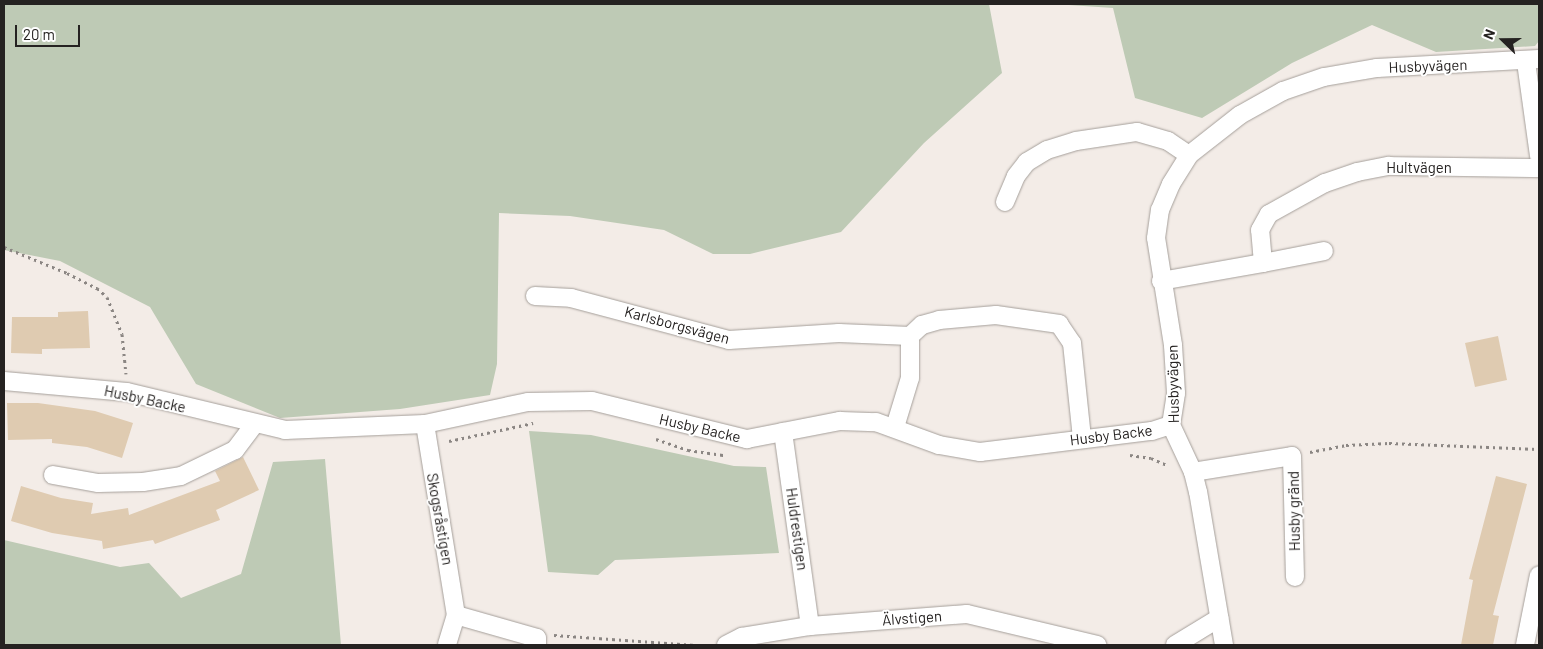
<!DOCTYPE html>
<html>
<head>
<meta charset="utf-8">
<style>
  body { margin:0 }
  #map { position:relative; width:1543px; height:649px; overflow:hidden; background:#f3ece7; font-family:Barlow,sans-serif }
  div>[style] { position:absolute }
  .green>* { inset:0; background:#becab5 }
  .building>* { inset:0; background:#dfcbb1 }
  .path>* { height:3px; margin-top:-1.5px; transform-origin:0; background:repeating-linear-gradient(90deg,#8b8683 0 2.5px,transparent 0 6.5px) }
  .roads { filter:drop-shadow(0 0 1px #a59f9a) drop-shadow(0 0 1px #a59f9a) }
  .street>* { height:18px; margin:-9px; padding:0 9px; transform-origin:9px; border-radius:9px; background:#fff }
  span { translate:-50% -50%; white-space:nowrap; text-align:center; line-height:1.15; -webkit-text-stroke:4px #fff; paint-order:stroke }
  .street-label { font-size:15px; color:#252221 }
  .frame { position:absolute; inset:0; border:5px solid #252221; pointer-events:none }
  .north { position:absolute; left:1478px; top:15px; width:50px; height:50px; -webkit-text-stroke:4px #fff; paint-order:stroke; rotate:292deg; font-size:14px; font-weight:700; line-height:20px; text-align:center; color:#252221 }
  .north::after { content:''; display:block; margin:auto; width:18px; height:22px; background:#252221; clip-path:polygon(50% 0,100% 100%,50% 72%,0 100%) }
  .scale { position:absolute; left:15px; top:25px; width:65px; height:22px; box-sizing:border-box; border:2px solid #252221; border-top:0; padding-left:6px; font-size:15px; line-height:18px; white-space:nowrap; color:#252221; -webkit-text-stroke:4px #fff; paint-order:stroke }
</style>
</head>
<body>
<div id="map">
  <div class="green">
    <div style="clip-path:polygon(4px 4px,989px 4px,1002px 73px,924px 143px,841px 232px,750px 254px,713px 254px,664px 230px,570px 216px,499px 213px,497px 364px,490px 395px,400px 409px,280px 418px,196px 384px,150px 307px,60px 261px,4px 250px)"></div>
    <div style="clip-path:polygon(1054px 4px,1539px 4px,1539px 41px,1535px 46px,1436px 52px,1372px 25px,1292px 63px,1202px 118px,1135px 98px,1113px 8px)"></div>
    <div style="clip-path:polygon(529px 431px,591px 435px,734px 466px,766px 467px,779px 553px,615px 560px,598px 575px,548px 572px)"></div>
    <div style="clip-path:polygon(325px 459px,341px 645px,4px 645px,4px 540px,120px 567px,149px 563px,181px 598px,241px 574px,273px 462px)"></div>
  </div>
  <div class="building">
    <div style="clip-path:polygon(88px 311px,90px 348px,42px 349px,42px 354px,11px 353px,12px 317px,58px 317px,58px 312px)"></div>
    <div style="clip-path:polygon(1498px 336px,1507px 380px,1475px 387px,1465px 343px)"></div>
    <div style="clip-path:polygon(7px 403px,38px 403px,95px 411px,133px 423px,122px 458px,87px 447px,52px 443px,52px 439px,8px 440px)"></div>
    <div style="clip-path:polygon(243px 457px,259px 490px,216px 510px,220px 520px,155px 544px,153px 540px,103px 549px,102px 541px,52px 533px,11px 521px,21px 486px,61px 498px,93px 503px,91px 514px,128px 508px,129px 515px,220px 481px,215px 471px)"></div>
    <div style="clip-path:polygon(1496px 476px,1527px 484px,1493px 615px,1499px 616px,1493px 645px,1461px 645px,1473px 580px,1469px 579px)"></div>
  </div>
  <div class="path">
    <div style="left:4px;top:247px;width:68px;rotate:22.4deg"></div>
    <div style="left:67px;top:273px;width:34px;rotate:27deg"></div>
    <div style="left:97px;top:288px;width:13px;rotate:42deg"></div>
    <div style="left:107px;top:297px;width:40px;rotate:68deg"></div>
    <div style="left:122px;top:334px;width:40px;rotate:84.3deg"></div>
    <div style="left:656px;top:439px;width:34px;rotate:19deg"></div>
    <div style="left:688px;top:450px;width:37px;rotate:8deg"></div>
    <div style="left:449px;top:441px;width:86px;rotate:-12.1deg"></div>
    <div style="left:1310px;top:452px;width:37px;rotate:-11deg"></div>
    <div style="left:1346px;top:445px;width:43px;rotate:-2.7deg"></div>
    <div style="left:1389px;top:443px;width:150px;rotate:2.3deg"></div>
    <div style="left:1130px;top:455px;width:21px;rotate:8deg"></div>
    <div style="left:1151px;top:458px;width:17px;rotate:24deg"></div>
    <div style="left:554px;top:635px;width:142px;rotate:4deg"></div>
  </div>
  <div class="roads">
    <div class="street">
      <div style="left:1526px;top:62px;width:95px;rotate:82.1deg"></div>
      <div style="left:1005px;top:202px;width:28px;rotate:-67deg"></div>
      <div style="left:1016px;top:176px;width:18px;rotate:-52deg"></div>
      <div style="left:1027px;top:162px;width:23px;rotate:-31deg"></div>
      <div style="left:1047px;top:150px;width:30px;rotate:-17deg"></div>
      <div style="left:1076px;top:141px;width:62px;rotate:-8.4deg"></div>
      <div style="left:1137px;top:132px;width:32px;rotate:16deg"></div>
      <div style="left:1168px;top:141px;width:25px;rotate:34deg"></div>
      <div style="left:1263px;top:263px;width:62px;rotate:-11.1deg"></div>
      <div style="left:1161px;top:281px;width:104px;rotate:-10deg"></div>
      <div style="left:1263px;top:263px;width:33px;rotate:-95deg"></div>
      <div style="left:1260px;top:230px;width:18px;rotate:-61deg"></div>
      <div style="left:1269px;top:214px;width:64px;rotate:-29deg"></div>
      <div style="left:1325px;top:183px;width:34px;rotate:-19deg"></div>
      <div style="left:1357px;top:172px;width:33px;rotate:-11deg"></div>
      <div style="left:1389px;top:166px;width:150px;rotate:0.8deg"></div>
      <div style="left:535px;top:296px;width:36px;rotate:3deg"></div>
      <div style="left:571px;top:298px;width:163px;rotate:14.9deg"></div>
      <div style="left:729px;top:340px;width:110px;rotate:-3.6deg"></div>
      <div style="left:839px;top:333px;width:71px;rotate:2.4deg"></div>
      <div style="left:4px;top:381px;width:123px;rotate:5.1deg"></div>
      <div style="left:127px;top:392px;width:163px;rotate:13.5deg"></div>
      <div style="left:285px;top:430px;width:140px;rotate:-2.5deg"></div>
      <div style="left:425px;top:424px;width:105px;rotate:-12.1deg"></div>
      <div style="left:528px;top:402px;width:64px;rotate:-0.9deg"></div>
      <div style="left:592px;top:401px;width:160px;rotate:13.8deg"></div>
      <div style="left:747px;top:439px;width:95px;rotate:-11deg"></div>
      <div style="left:840px;top:421px;width:36px;rotate:2deg"></div>
      <div style="left:876px;top:422px;width:67px;rotate:20.1deg"></div>
      <div style="left:939px;top:445px;width:42px;rotate:9.7deg"></div>
      <div style="left:980px;top:452px;width:173px;rotate:-7deg"></div>
      <div style="left:1152px;top:431px;width:20px;rotate:-18deg"></div>
      <div style="left:425px;top:424px;width:193px;rotate:80.8deg"></div>
      <div style="left:456px;top:615px;width:31px;rotate:107deg"></div>
      <div style="left:895px;top:427px;width:51px;rotate:-73deg"></div>
      <div style="left:910px;top:378px;width:42px;rotate:-90deg"></div>
      <div style="left:910px;top:336px;width:16px;rotate:-43deg"></div>
      <div style="left:922px;top:325px;width:18px;rotate:-16deg"></div>
      <div style="left:939px;top:320px;width:57px;rotate:-5deg"></div>
      <div style="left:996px;top:315px;width:64px;rotate:8.1deg"></div>
      <div style="left:1059px;top:324px;width:23px;rotate:56deg"></div>
      <div style="left:1072px;top:343px;width:96px;rotate:84deg"></div>
      <div style="left:783px;top:432px;width:196px;rotate:82.1deg"></div>
      <div style="left:1193px;top:472px;width:100px;rotate:-9.2deg"></div>
      <div style="left:1292px;top:456px;width:121px;rotate:88.6deg"></div>
      <div style="left:53px;top:475px;width:46px;rotate:10.1deg"></div>
      <div style="left:98px;top:483px;width:45px;rotate:-1.3deg"></div>
      <div style="left:143px;top:482px;width:38px;rotate:-9deg"></div>
      <div style="left:181px;top:476px;width:60px;rotate:-25.7deg"></div>
      <div style="left:235px;top:450px;width:31px;rotate:-53deg"></div>
      <div style="left:456px;top:615px;width:84px;rotate:15.9deg"></div>
      <div style="left:537px;top:638px;width:7px;rotate:90deg"></div>
      <div style="left:726px;top:645px;width:18px;rotate:-27deg"></div>
      <div style="left:742px;top:637px;width:69px;rotate:-9.2deg"></div>
      <div style="left:810px;top:626px;width:157px;rotate:-4.4deg"></div>
      <div style="left:967px;top:614px;width:134px;rotate:13.4deg"></div>
      <div style="left:1175px;top:645px;width:52px;rotate:-31.5deg"></div>
      <div style="left:1224px;top:645px;width:155px;rotate:-99.6deg"></div>
      <div style="left:1198px;top:492px;width:21px;rotate:-104deg"></div>
      <div style="left:1193px;top:472px;width:52px;rotate:-115.1deg"></div>
      <div style="left:1171px;top:425px;width:32px;rotate:-81deg"></div>
      <div style="left:1176px;top:393px;width:48px;rotate:-93.6deg"></div>
      <div style="left:1173px;top:345px;width:108px;rotate:-99deg"></div>
      <div style="left:1156px;top:238px;width:28px;rotate:-82deg"></div>
      <div style="left:1160px;top:210px;width:28px;rotate:-67deg"></div>
      <div style="left:1171px;top:184px;width:34px;rotate:-58deg"></div>
      <div style="left:1189px;top:155px;width:65px;rotate:-38.1deg"></div>
      <div style="left:1240px;top:115px;width:49px;rotate:-29.2deg"></div>
      <div style="left:1283px;top:91px;width:43px;rotate:-18.9deg"></div>
      <div style="left:1324px;top:77px;width:54px;rotate:-9.6deg"></div>
      <div style="left:1377px;top:68px;width:162px;rotate:-3.2deg"></div>
      <div style="left:1525px;top:645px;width:71px;rotate:-78.7deg"></div>
    </div>
  </div>
  <div class="street-label">
    <span style="left:1428px;top:66px;rotate:-2deg">Husbyvägen</span>
    <span style="left:1419px;top:168px">Hultvägen</span>
    <span style="left:677px;top:325px;rotate:15deg">Karlsborgsvägen</span>
    <span style="left:1173px;top:384px;rotate:-91deg">Husbyvägen</span>
    <span style="left:145px;top:399px;rotate:12deg">Husby Backe</span>
    <span style="left:700px;top:428px;rotate:13deg">Husby Backe</span>
    <span style="left:1111px;top:435px;rotate:-7deg">Husby Backe</span>
    <span style="left:1294px;top:511px;rotate:-91deg">Husby gränd</span>
    <span style="left:440px;top:519px;rotate:80deg">Skogsråstigen</span>
    <span style="left:797px;top:529px;rotate:82deg">Huldrestigen</span>
    <span style="left:912px;top:618px;rotate:-4deg">Älvstigen</span>
  </div>
  <div class="frame"></div>
  <div class="north">N</div>
  <div class="scale">20 m</div>
</div>
</body>
</html>
